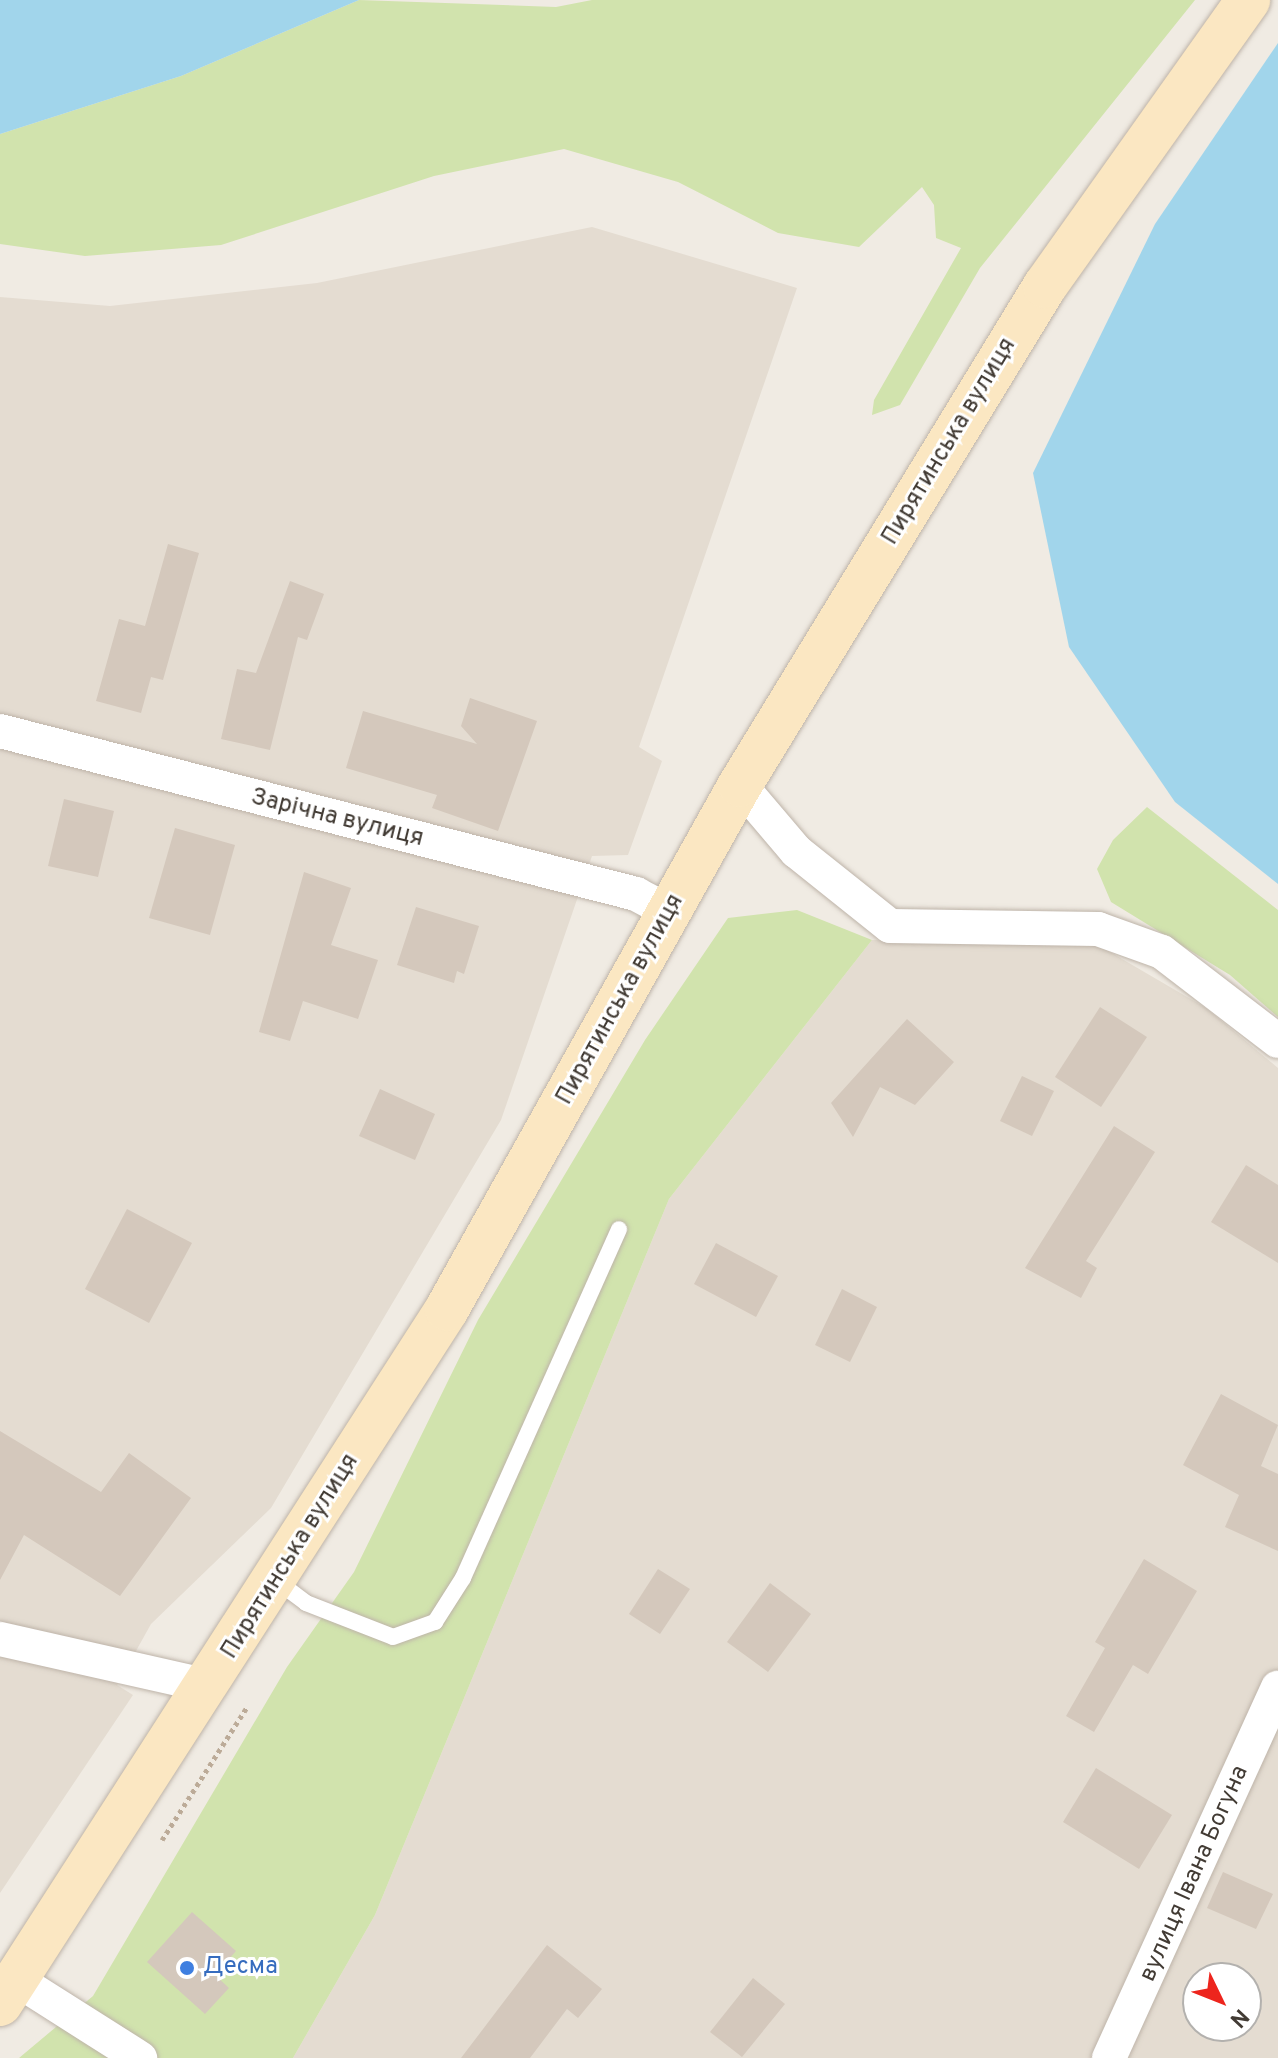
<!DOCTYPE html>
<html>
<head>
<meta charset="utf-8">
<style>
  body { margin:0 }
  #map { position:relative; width:1278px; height:2058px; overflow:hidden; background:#f0ebe3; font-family:Overpass,sans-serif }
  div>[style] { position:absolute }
  .residential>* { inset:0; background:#e4dcd1 }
  .green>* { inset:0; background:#d1e3ad }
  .water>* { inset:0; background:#a1d5eb }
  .building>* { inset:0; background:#d4c8bc }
  .path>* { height:5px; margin-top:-2.5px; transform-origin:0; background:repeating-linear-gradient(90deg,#bcab98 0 4px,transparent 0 8px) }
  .roads { filter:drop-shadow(0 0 2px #beb4a9) drop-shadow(0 0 2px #beb4a9) }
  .service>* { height:16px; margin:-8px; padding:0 8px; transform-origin:8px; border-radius:8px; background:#fff }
  .minor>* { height:34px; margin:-17px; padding:0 17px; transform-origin:17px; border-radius:17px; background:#fff }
  .secondary>* { height:44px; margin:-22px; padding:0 22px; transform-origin:22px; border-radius:22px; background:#fbe7c2 }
  .dots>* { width:22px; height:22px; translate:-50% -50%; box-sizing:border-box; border:4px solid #fff; border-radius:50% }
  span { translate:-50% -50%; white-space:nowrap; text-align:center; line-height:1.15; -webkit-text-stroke:6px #fff; paint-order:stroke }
  .street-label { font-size:24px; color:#423b34 }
  .shop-label { font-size:24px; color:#366cbe }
  .left { translate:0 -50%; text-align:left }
  .north { position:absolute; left:1182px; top:1962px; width:80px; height:80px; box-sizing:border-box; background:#fff; border:2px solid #b3b1ae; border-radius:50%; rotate:133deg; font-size:22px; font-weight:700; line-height:32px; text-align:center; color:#423b34 }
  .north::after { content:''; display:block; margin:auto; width:28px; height:36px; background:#ed251d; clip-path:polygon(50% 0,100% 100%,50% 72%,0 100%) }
</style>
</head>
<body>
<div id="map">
  <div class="residential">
    <div style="clip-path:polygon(592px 227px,797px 288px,639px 747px,662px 761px,628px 855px,592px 856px,501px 1120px,271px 1508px,151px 1624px,117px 1685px,133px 1695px,0 1893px,0 297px,110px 306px,317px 283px)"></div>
    <div style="clip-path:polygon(evenodd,872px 940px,1093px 942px,1206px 1008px,1278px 1068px,1278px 2058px,293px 2058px,375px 1915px,669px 1199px,872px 940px,1198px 1978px,1246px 1978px,1246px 2026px,1198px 2026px,1198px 1978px)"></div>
  </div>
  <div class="green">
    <div style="clip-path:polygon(359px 0,556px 7px,592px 0,1195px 0,980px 268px,900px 405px,872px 415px,874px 400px,961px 248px,936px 238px,934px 205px,922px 187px,859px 247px,778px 233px,678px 182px,564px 149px,434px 176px,221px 245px,85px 256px,0 244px,0 134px,181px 76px)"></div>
    <div style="clip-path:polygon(1147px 807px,1278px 910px,1278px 1017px,1230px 975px,1111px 902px,1097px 869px,1113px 840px)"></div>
    <div style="clip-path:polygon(797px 910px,872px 940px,669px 1199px,375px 1915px,293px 2058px,19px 2058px,93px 1996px,287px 1667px,354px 1572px,478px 1320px,645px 1040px,728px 918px)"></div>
  </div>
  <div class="water">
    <div style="clip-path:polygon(0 0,359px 0,181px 76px,0 134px)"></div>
    <div style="clip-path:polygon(1278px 43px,1278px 884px,1175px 802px,1069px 647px,1033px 473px,1155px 224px)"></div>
  </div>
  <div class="building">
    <div style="clip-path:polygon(168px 544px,199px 553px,163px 680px,151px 677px,141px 713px,96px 701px,119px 619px,145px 626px)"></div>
    <div style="clip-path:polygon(290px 581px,324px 594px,307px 640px,298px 637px,270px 750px,221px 739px,237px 669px,256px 673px)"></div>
    <div style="clip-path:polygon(470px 698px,537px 721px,498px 831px,432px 808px,437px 795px,346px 768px,363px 711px,477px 744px,461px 726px)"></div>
    <div style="clip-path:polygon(64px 799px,114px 811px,98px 877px,48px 866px)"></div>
    <div style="clip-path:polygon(175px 828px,235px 845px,210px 935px,149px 918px)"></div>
    <div style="clip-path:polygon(304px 872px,351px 888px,331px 945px,378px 960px,358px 1019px,303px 1001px,290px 1041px,259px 1032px)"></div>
    <div style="clip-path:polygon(416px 907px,479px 926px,464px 974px,457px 971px,454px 983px,397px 965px)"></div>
    <div style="clip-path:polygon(1100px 1007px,1147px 1037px,1101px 1107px,1055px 1077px)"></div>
    <div style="clip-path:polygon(907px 1019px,954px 1062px,915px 1105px,880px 1087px,853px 1137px,831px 1103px)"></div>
    <div style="clip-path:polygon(1022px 1076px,1054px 1091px,1032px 1136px,1000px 1121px)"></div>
    <div style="clip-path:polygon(380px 1089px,435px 1114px,415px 1160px,359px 1136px)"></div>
    <div style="clip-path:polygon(1114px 1126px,1155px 1152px,1086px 1261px,1097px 1268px,1081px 1298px,1025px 1268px)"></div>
    <div style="clip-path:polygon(1246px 1165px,1278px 1185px,1278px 1263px,1211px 1222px)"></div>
    <div style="clip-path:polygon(127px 1209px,192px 1243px,149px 1323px,85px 1289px)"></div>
    <div style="clip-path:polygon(716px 1243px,778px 1276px,756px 1317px,694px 1284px)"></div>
    <div style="clip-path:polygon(842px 1289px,877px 1307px,850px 1362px,815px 1345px)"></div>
    <div style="clip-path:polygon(1221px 1394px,1278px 1425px,1261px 1466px,1278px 1474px,1278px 1551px,1225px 1527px,1239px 1495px,1183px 1465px)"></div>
    <div style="clip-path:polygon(0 1431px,101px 1492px,129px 1453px,191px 1498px,120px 1596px,24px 1535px,0 1580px)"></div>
    <div style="clip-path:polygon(1144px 1559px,1197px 1591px,1148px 1674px,1133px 1665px,1094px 1732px,1066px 1716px,1105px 1648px,1095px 1642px)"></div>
    <div style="clip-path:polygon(658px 1569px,690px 1589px,660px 1634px,629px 1614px)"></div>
    <div style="clip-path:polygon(770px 1583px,811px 1614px,768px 1672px,727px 1642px)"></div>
    <div style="clip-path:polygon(1096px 1768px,1172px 1815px,1139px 1869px,1063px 1822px)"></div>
    <div style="clip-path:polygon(1223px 1872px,1273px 1894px,1256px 1929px,1207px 1908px)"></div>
    <div style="clip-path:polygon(192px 1912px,236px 1951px,215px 1975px,229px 1988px,205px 2014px,147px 1962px)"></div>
    <div style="clip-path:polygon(547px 1945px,602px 1989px,578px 2018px,567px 2009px,530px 2058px,461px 2058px)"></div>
    <div style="clip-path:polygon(753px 1978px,785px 2004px,742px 2057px,710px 2032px)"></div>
  </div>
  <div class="path">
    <div style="left:162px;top:1840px;width:158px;rotate:-57.4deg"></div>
  </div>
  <div class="roads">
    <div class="service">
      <div style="left:277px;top:1581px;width:36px;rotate:37deg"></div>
      <div style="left:306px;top:1603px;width:93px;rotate:21.3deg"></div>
      <div style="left:393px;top:1637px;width:45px;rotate:-19.7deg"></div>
      <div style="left:435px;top:1622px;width:52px;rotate:-57.5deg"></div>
      <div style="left:463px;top:1578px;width:382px;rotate:-65.9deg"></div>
    </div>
    <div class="minor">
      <div style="left:0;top:731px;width:657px;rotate:14.37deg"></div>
      <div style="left:636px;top:894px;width:40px;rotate:28deg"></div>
      <div style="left:740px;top:785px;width:87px;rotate:49.7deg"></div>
      <div style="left:796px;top:851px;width:120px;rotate:38.6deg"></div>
      <div style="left:890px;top:926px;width:208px;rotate:0.8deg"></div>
      <div style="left:1098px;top:929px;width:68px;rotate:19.8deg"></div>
      <div style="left:1162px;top:952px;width:146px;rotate:37.5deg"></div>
      <div style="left:0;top:1639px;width:214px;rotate:12.7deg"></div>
      <div style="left:17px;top:1980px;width:146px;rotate:32.4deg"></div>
      <div style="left:1109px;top:2058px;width:407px;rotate:-65.5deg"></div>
    </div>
    <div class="secondary">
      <div style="left:0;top:2004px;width:826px;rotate:-57.25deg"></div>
      <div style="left:447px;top:1309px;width:600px;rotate:-60.79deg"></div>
      <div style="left:740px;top:785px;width:585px;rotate:-58.57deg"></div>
      <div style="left:1045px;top:286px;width:351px;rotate:-54.6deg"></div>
    </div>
  </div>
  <div class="dots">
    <div style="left:187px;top:1968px;background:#3f7fe0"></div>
  </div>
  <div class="street-label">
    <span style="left:950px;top:442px;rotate:-59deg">Пирятинська вулиця</span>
    <span style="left:337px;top:819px;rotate:14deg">Зарічна вулиця</span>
    <span style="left:621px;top:1000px;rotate:-61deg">Пирятинська вулиця</span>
    <span style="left:291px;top:1557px;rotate:-58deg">Пирятинська вулиця</span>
    <span style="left:1195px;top:1874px;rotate:-66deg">вулиця Івана Богуна</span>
  </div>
  <div class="shop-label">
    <span class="left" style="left:203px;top:1968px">Десма</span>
  </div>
  <div class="north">N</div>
</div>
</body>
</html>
